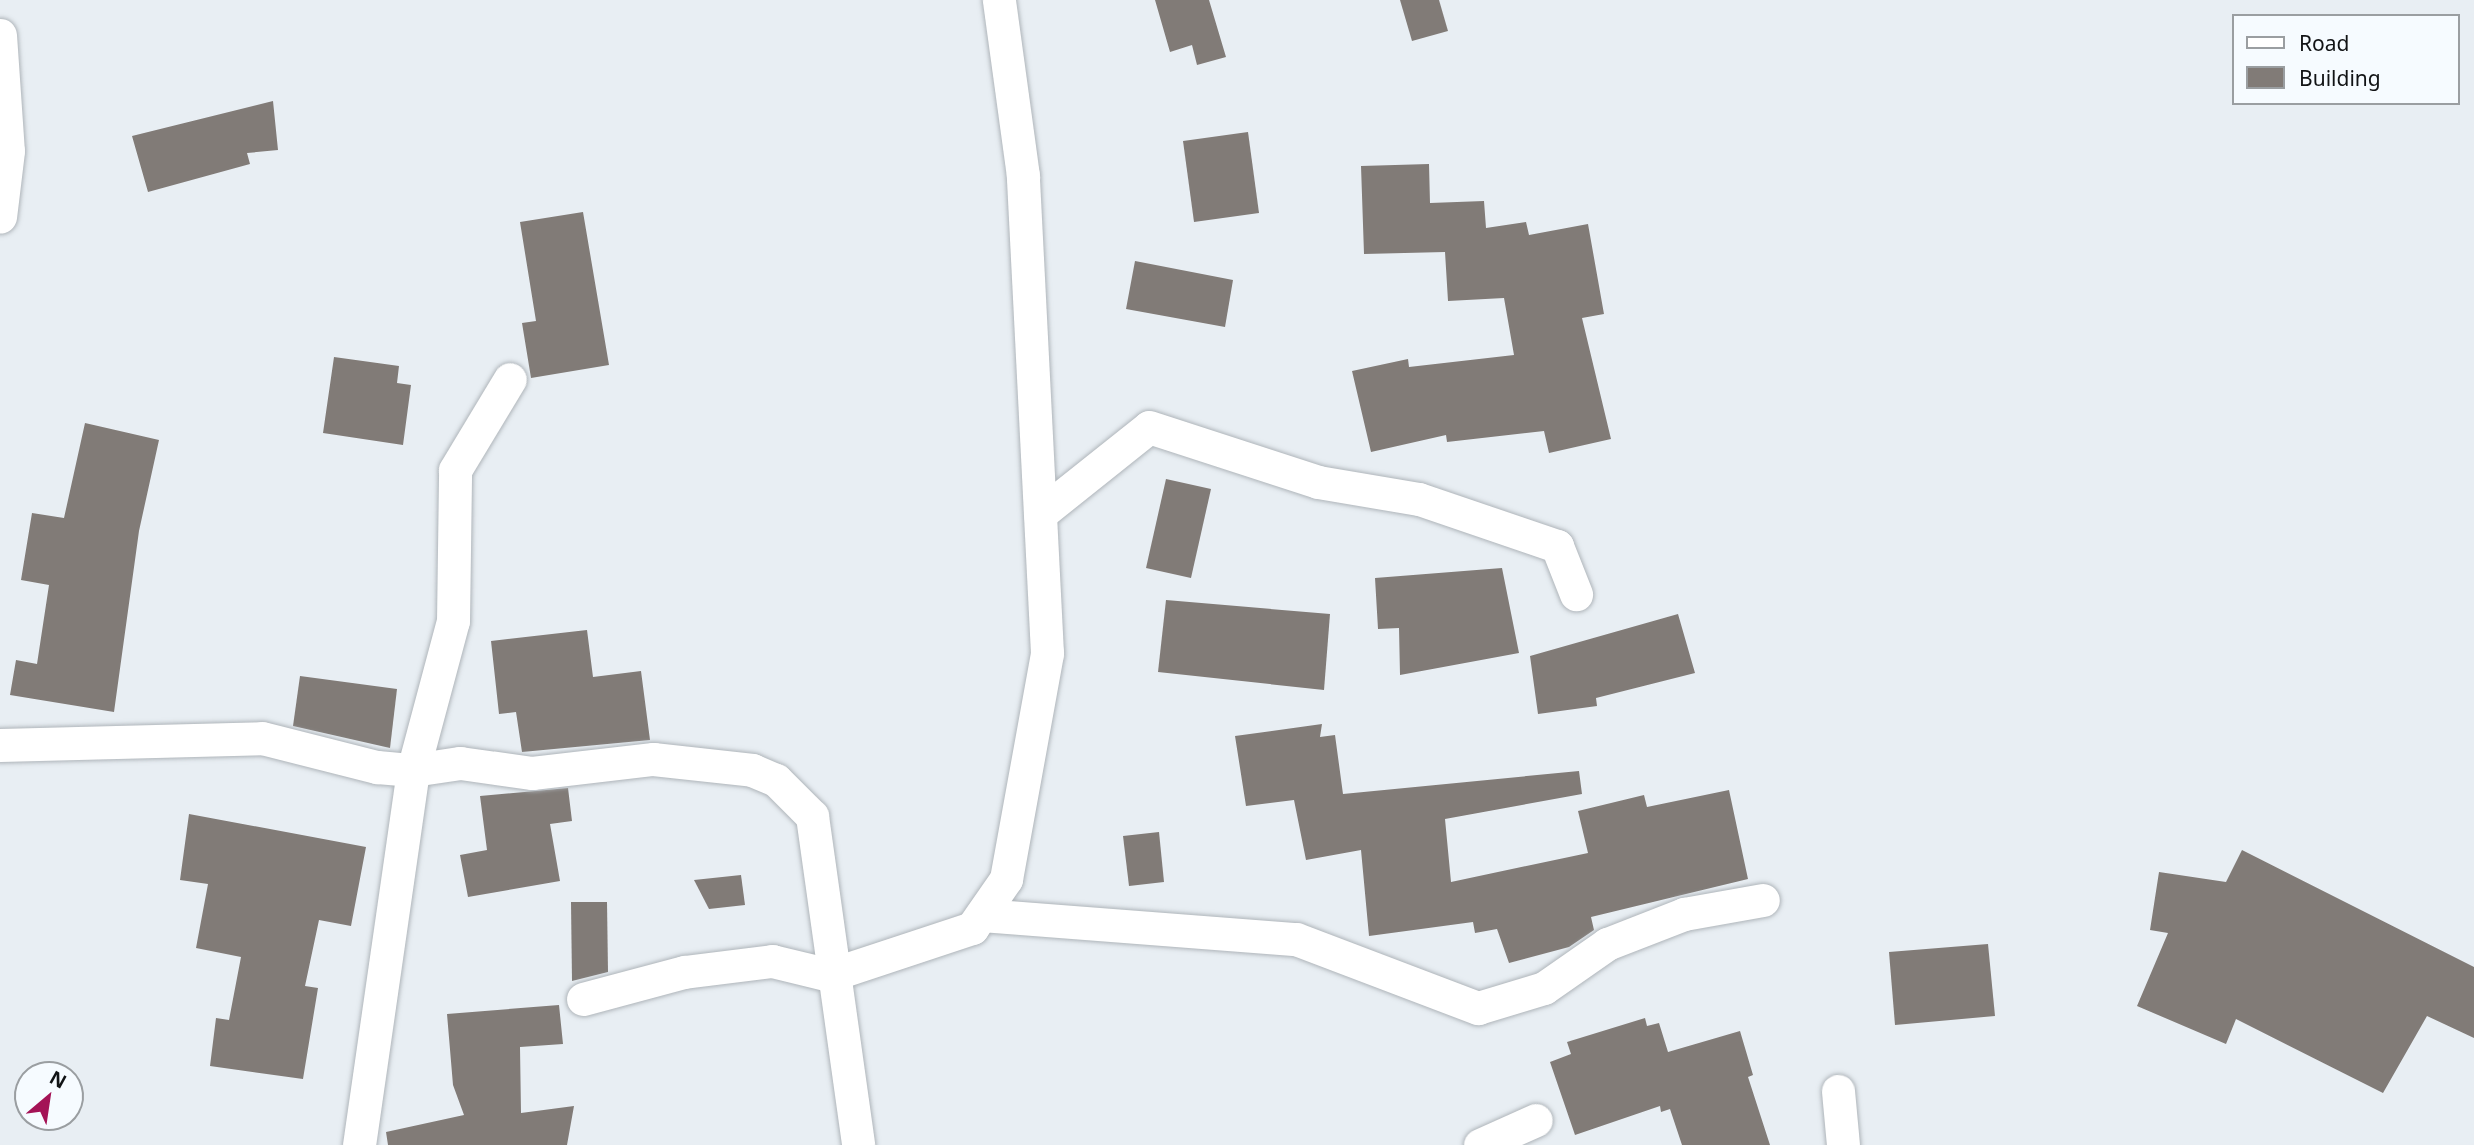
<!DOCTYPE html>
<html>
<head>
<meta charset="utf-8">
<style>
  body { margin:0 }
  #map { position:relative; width:2474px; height:1145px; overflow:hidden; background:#e8eef3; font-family:"Noto Sans",sans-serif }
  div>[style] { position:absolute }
  .building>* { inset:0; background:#817b77 }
  .roads { filter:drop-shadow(0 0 2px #afb5ba) drop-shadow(0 0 2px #afb5ba) }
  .minor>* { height:33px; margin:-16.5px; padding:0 16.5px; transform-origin:16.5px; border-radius:16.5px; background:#fff }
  span { translate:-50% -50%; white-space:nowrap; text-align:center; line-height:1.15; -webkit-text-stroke:6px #f6fbff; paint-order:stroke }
  .legend { position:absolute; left:2232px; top:14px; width:228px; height:91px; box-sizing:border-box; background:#f6fbff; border:2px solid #9a9ea1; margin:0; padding:9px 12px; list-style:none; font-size:21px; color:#111315 }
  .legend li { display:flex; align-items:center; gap:14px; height:35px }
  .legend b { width:35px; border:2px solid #9a9ea1 }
  .north { position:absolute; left:14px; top:1061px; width:70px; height:70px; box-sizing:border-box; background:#f6fbff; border:2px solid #9a9ea1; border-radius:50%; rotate:29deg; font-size:19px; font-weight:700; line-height:28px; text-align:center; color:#111315 }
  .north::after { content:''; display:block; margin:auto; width:24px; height:32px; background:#a41356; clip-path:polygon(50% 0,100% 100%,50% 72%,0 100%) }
</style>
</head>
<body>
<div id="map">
  <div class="building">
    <div style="clip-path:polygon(1155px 0,1209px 0,1226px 57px,1197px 65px,1192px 45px,1170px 52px)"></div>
    <div style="clip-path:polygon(1400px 0,1439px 0,1448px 31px,1412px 41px)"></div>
    <div style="clip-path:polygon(273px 101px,278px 150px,247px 153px,250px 164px,148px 192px,132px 136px)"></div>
    <div style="clip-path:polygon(1248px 132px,1259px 213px,1194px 222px,1183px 141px)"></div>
    <div style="clip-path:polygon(1429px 164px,1430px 203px,1484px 201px,1486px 228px,1526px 222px,1529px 235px,1588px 224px,1604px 314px,1582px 318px,1611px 439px,1549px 453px,1544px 431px,1447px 442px,1446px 435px,1371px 452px,1352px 371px,1408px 359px,1409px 367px,1514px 355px,1504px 298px,1448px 301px,1445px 252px,1364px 254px,1361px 166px)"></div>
    <div style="clip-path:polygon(583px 212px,609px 365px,531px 378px,522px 323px,536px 321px,520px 222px)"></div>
    <div style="clip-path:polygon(1135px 261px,1233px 280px,1225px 327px,1126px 309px)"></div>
    <div style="clip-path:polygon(334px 357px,399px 366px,397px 383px,411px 385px,403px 445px,323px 433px)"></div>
    <div style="clip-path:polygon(85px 423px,159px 440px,139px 531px,114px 712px,10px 695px,16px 660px,37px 664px,49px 585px,21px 580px,32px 513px,64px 518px)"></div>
    <div style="clip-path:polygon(1166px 479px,1211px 489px,1191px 578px,1146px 568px)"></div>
    <div style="clip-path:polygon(1502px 568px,1519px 653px,1400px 675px,1399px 628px,1378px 629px,1375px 578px)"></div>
    <div style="clip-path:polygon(1166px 600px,1330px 614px,1324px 690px,1158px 672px)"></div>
    <div style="clip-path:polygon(1678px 614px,1695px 673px,1596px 698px,1597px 706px,1538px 714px,1530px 656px)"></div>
    <div style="clip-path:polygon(587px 630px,593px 677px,641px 671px,650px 740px,522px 752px,516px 712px,499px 714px,491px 641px)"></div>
    <div style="clip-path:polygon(300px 676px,397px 689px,390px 748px,293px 726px)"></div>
    <div style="clip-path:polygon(1322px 724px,1320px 737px,1335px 735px,1343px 794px,1579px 771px,1582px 794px,1445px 819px,1451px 882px,1588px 853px,1578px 811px,1644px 795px,1647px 807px,1729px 790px,1748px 879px,1591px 917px,1594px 930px,1569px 947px,1509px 963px,1497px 929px,1475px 933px,1473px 922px,1369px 936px,1361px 850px,1306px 860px,1294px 800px,1246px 806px,1235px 736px)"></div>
    <div style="clip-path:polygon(568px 788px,572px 821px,550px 824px,560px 881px,468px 897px,460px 855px,487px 850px,480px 796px)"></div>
    <div style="clip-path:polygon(189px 814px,366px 847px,351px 926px,319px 920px,305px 986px,318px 988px,303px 1079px,210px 1066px,216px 1018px,229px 1020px,241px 957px,196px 948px,208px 884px,180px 880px)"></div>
    <div style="clip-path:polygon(1159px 832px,1164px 882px,1129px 886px,1123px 836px)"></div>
    <div style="clip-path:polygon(2242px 850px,2474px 967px,2474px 1038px,2427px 1016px,2383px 1093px,2236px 1019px,2226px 1044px,2137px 1006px,2168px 933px,2150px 930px,2159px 872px,2226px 882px)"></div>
    <div style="clip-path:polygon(741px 875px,745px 905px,709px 909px,694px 880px)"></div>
    <div style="clip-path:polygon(571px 902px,607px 902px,608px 972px,572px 981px)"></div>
    <div style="clip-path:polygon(1988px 944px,1995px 1016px,1895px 1025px,1889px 952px)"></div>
    <div style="clip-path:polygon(559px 1005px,563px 1044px,520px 1047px,521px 1113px,574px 1106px,567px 1145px,388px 1145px,386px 1132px,464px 1115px,453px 1085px,447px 1014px)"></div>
    <div style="clip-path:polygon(1645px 1018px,1647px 1026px,1659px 1023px,1668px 1052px,1740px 1031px,1753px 1075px,1748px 1077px,1770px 1145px,1682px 1145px,1670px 1109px,1661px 1112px,1660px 1106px,1575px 1135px,1550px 1062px,1571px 1054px,1567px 1042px)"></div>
  </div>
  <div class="roads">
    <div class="minor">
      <div style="left:0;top:35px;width:116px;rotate:86.1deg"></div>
      <div style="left:8px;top:151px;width:66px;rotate:96.9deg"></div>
      <div style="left:1040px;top:514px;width:139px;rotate:-38.6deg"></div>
      <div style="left:1149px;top:427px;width:178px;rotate:18deg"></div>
      <div style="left:1318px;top:482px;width:102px;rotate:9.6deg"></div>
      <div style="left:1419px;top:499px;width:146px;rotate:18.8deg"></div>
      <div style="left:1557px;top:546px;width:52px;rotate:68.4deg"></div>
      <div style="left:0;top:745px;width:262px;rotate:-1.5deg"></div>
      <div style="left:262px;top:738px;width:119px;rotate:14.2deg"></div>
      <div style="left:377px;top:767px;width:36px;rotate:5deg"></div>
      <div style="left:413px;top:770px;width:48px;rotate:-8.5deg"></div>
      <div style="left:460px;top:763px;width:73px;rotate:7.9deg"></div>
      <div style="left:532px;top:773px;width:122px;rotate:-6.6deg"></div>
      <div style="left:653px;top:759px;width:100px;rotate:6.3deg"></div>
      <div style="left:752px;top:770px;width:26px;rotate:23deg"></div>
      <div style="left:776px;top:780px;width:51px;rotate:45deg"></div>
      <div style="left:812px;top:816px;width:332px;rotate:82deg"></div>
      <div style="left:982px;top:915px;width:315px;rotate:4.4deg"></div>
      <div style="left:1296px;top:939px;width:195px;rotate:20.8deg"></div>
      <div style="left:1478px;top:1008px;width:69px;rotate:-16.9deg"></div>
      <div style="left:1544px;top:988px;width:77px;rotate:-34.9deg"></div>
      <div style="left:1607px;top:944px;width:83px;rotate:-21.3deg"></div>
      <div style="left:1684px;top:914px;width:80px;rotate:-10deg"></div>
      <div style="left:583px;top:999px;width:105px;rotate:-15deg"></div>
      <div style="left:684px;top:972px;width:89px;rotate:-7.1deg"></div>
      <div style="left:772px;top:961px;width:60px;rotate:13.6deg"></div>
      <div style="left:830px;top:975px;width:150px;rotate:-18.3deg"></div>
      <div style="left:972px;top:928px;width:60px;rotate:-55.2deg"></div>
      <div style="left:1006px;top:879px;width:230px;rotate:-79.7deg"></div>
      <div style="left:1047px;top:653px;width:478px;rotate:-92.9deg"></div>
      <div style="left:1023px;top:176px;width:178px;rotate:-97.8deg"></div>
      <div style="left:1838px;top:1091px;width:54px;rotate:84.7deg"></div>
      <div style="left:359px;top:1145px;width:379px;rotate:-81.8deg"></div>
      <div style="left:413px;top:770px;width:154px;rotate:-75deg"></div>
      <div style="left:453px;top:621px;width:151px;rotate:-89.2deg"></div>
      <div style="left:455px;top:470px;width:106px;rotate:-58.9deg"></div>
      <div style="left:1480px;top:1145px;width:61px;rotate:-24.1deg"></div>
    </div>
  </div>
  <ul class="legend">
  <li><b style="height:9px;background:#fff"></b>Road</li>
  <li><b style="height:19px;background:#817b77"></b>Building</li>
  </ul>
  <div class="north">N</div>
</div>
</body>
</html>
